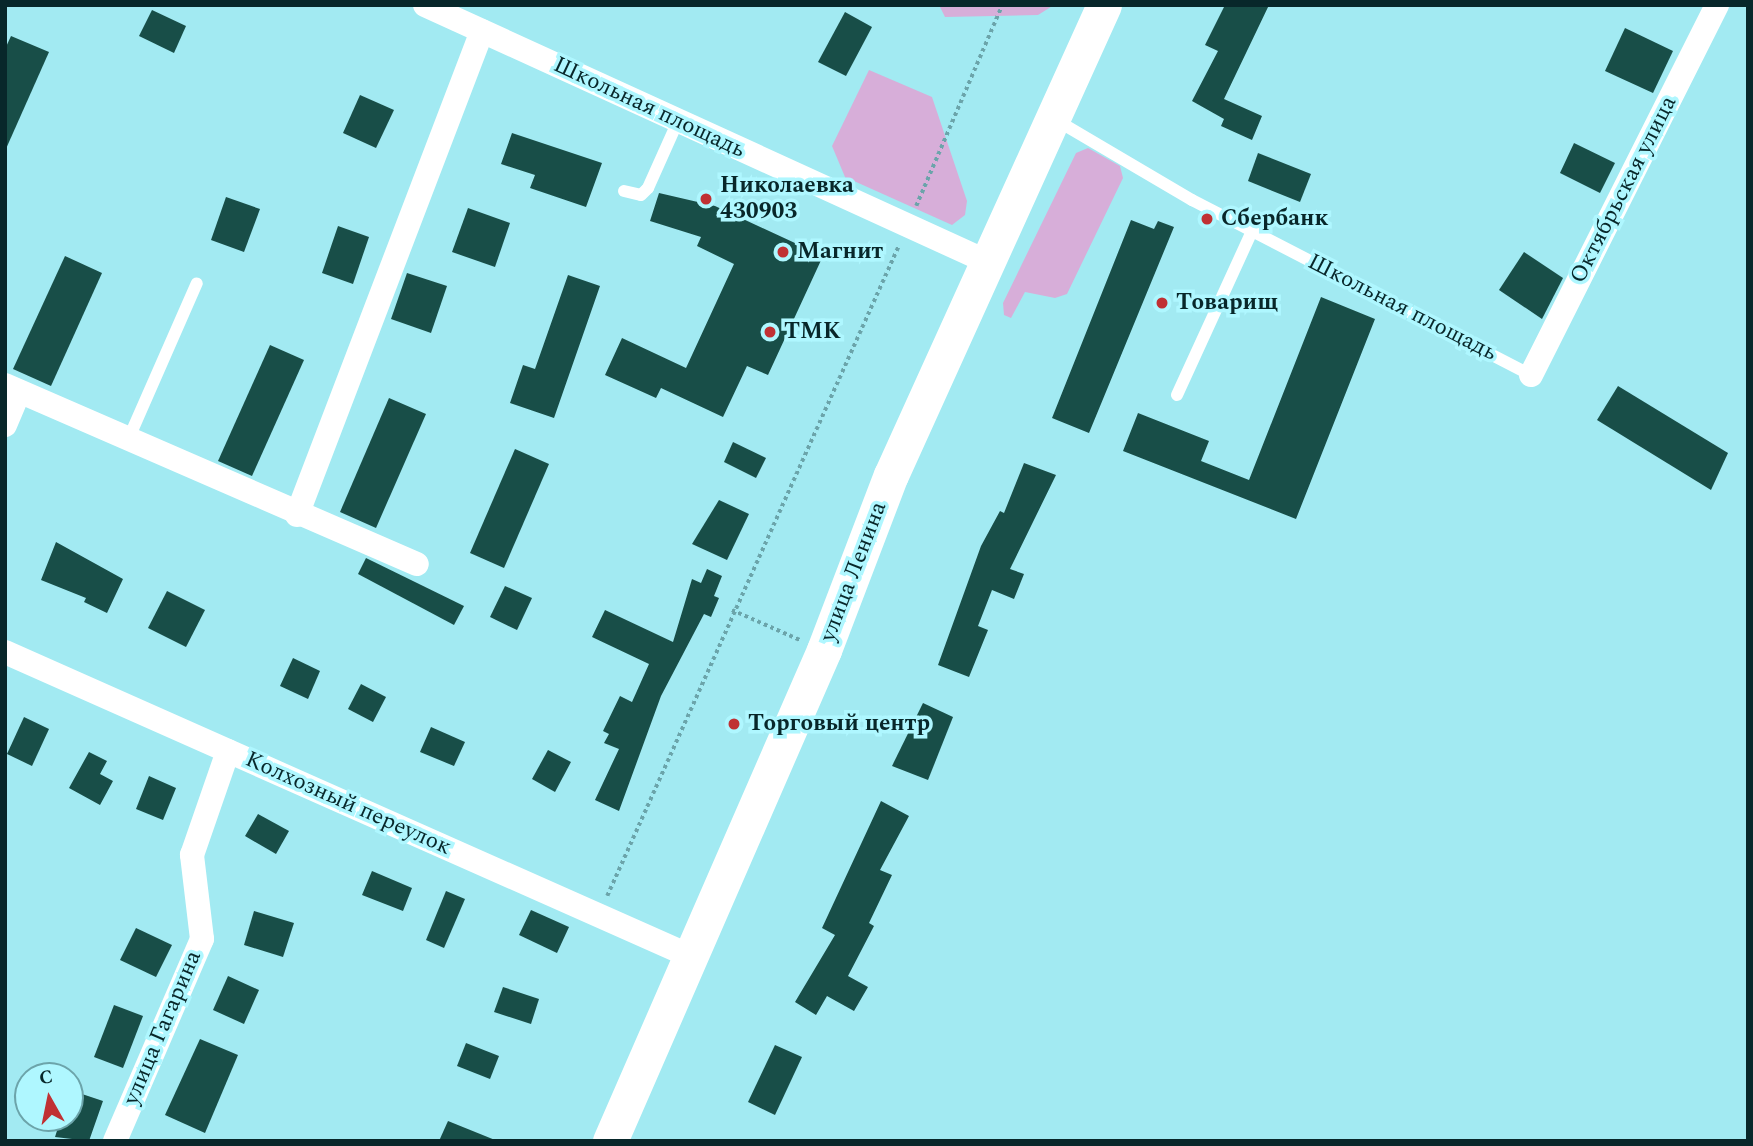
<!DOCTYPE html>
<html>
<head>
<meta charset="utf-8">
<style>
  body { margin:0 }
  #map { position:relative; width:1753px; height:1146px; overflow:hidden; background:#a2eaf2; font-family:Spectral,serif }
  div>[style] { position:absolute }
  .green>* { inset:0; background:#d7aed9 }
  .building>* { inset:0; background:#184e48 }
  .path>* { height:3.5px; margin-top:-1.75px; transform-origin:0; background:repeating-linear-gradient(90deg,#6ba4aa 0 3.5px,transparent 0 7px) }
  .lane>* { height:12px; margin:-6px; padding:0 6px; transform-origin:6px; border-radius:6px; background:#fff }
  .street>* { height:24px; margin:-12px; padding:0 12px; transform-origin:12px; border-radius:12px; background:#fff }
  .secondary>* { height:35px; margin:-17.5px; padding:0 17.5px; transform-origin:17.5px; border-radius:17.5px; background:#fff }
  .dots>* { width:19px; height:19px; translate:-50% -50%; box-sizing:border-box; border:4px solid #aff7ff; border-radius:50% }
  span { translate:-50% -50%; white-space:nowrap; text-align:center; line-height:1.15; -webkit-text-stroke:7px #aff7ff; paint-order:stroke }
  .street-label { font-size:23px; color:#08272a }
  .poi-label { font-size:23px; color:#08272a; font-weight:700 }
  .left { translate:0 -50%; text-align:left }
  .frame { position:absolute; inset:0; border:7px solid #08272a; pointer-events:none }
  .north { position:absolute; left:14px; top:1062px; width:70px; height:70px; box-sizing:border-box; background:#aff7ff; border:2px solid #6ca4aa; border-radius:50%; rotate:351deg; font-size:19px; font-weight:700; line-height:28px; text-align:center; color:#08272a }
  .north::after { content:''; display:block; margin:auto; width:24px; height:32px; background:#c03134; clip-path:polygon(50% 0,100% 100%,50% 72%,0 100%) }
</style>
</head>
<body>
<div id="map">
  <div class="green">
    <div style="clip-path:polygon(939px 5px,1054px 5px,1038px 15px,945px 17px)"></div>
    <div style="clip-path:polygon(869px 70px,932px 97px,967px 201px,965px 215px,952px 225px,845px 177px,832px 146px)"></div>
    <div style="clip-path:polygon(1088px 148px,1120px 166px,1123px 178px,1067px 294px,1055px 298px,1025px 292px,1011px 318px,1004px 315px,1003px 303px,1076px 153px)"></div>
  </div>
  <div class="building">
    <div style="clip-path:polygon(1225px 5px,1269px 5px,1224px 99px,1262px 116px,1252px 140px,1221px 126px,1224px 119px,1192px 101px,1218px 51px,1205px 45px)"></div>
    <div style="clip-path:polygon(152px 10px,186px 26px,174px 53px,139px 36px)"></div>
    <div style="clip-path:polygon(845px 12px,872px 27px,846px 76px,818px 62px)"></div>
    <div style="clip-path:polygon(1625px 28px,1673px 51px,1653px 93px,1605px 71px)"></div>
    <div style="clip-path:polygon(11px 36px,49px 52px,5px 151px,5px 49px)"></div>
    <div style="clip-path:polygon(360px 95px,394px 110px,376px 148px,343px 133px)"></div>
    <div style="clip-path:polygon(512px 133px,602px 163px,586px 207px,530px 188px,535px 175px,501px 164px)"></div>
    <div style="clip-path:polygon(1574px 143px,1615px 163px,1600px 193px,1560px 173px)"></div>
    <div style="clip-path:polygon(1258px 153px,1311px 174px,1300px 202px,1248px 181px)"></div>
    <div style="clip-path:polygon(659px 193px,715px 206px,823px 256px,768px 375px,747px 366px,723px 417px,661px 388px,656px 398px,605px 375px,622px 338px,686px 368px,734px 264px,697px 246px,701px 237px,650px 221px)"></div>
    <div style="clip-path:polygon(226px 197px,260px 209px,244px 252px,211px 240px)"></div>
    <div style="clip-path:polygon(468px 208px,510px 223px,495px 267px,452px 252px)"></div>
    <div style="clip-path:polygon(1131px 220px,1154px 229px,1158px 221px,1174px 227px,1089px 433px,1052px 418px)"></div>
    <div style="clip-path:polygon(338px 226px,369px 237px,353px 284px,322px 273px)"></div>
    <div style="clip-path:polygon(1524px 252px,1563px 278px,1542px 319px,1499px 290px)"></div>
    <div style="clip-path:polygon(65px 256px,102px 273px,51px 386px,13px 369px)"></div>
    <div style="clip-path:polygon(407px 273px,447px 286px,431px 333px,391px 319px)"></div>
    <div style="clip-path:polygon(568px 275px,600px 286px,554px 418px,510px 403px,523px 365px,535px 369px)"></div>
    <div style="clip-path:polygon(1321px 297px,1375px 319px,1296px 519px,1123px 451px,1138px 413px,1209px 441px,1201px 461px,1249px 480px)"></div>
    <div style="clip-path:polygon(270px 345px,304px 360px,252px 476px,218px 461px)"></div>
    <div style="clip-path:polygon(1618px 386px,1728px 453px,1711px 490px,1597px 420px)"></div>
    <div style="clip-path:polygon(389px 398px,426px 414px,376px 528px,340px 512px)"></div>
    <div style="clip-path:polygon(733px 442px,766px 458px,756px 478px,724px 462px)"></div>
    <div style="clip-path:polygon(515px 449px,549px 464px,504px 568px,470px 553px)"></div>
    <div style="clip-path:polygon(1024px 463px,1056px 475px,1010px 569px,1024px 574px,1014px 599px,992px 590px,978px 626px,988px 630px,969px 677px,938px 665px,981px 546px,1000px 511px,1004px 513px)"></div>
    <div style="clip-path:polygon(719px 500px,749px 514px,727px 560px,692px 544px)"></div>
    <div style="clip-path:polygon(56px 542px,123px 579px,107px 613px,84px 602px,86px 598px,41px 580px)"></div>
    <div style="clip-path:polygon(366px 558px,464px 606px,454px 625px,358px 574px)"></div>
    <div style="clip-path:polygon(707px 569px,722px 576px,714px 596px,719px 598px,711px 617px,704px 614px,661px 696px,619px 811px,595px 800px,619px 749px,604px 743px,609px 734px,603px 731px,620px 696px,632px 702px,649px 664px,592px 637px,605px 610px,673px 642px,692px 579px,701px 583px)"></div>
    <div style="clip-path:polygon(505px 586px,532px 598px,517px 630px,490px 617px)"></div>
    <div style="clip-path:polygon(167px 591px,205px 610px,186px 647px,148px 628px)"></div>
    <div style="clip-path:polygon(293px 658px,320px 671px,308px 699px,280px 686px)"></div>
    <div style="clip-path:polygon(361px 684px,386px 697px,373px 722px,348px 709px)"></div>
    <div style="clip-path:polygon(923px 703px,953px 717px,928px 780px,892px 766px)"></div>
    <div style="clip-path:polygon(24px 717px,49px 729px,32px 766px,7px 754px)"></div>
    <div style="clip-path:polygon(431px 727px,465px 742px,454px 766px,420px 752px)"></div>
    <div style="clip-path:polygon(548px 750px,571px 762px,555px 792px,532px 779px)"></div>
    <div style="clip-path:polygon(89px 752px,107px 761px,100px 774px,113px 781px,100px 805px,69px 788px)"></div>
    <div style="clip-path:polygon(149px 776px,176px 788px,163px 820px,136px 809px)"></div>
    <div style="clip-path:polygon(881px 801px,909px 816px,880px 870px,892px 875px,869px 923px,874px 926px,848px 976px,868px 987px,854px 1011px,827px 996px,816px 1015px,795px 1002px,835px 935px,822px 928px)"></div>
    <div style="clip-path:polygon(258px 814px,289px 831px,276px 854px,245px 836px)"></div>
    <div style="clip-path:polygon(372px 871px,412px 888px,403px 911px,362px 895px)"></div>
    <div style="clip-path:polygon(446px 891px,465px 899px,444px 948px,426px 940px)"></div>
    <div style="clip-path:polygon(531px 910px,569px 927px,557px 953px,519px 935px)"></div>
    <div style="clip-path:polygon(254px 911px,294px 923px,283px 957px,244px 945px)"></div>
    <div style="clip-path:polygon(136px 928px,172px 945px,156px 977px,120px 960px)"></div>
    <div style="clip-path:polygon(228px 976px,259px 990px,244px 1024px,213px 1010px)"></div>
    <div style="clip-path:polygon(503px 987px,539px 999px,531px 1024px,494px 1012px)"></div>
    <div style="clip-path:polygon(114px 1005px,143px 1016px,123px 1068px,94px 1057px)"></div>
    <div style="clip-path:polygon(200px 1039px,238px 1055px,205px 1133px,165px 1115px)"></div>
    <div style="clip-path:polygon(466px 1043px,499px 1056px,490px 1079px,457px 1066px)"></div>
    <div style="clip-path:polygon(775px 1045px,802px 1057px,775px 1115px,748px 1102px)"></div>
    <div style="clip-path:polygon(70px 1090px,103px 1101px,89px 1141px,55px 1137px,61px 1118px,70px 1118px)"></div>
    <div style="clip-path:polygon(448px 1121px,495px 1140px,495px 1141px,439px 1141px)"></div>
  </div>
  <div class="path">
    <div style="left:916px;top:206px;width:219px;rotate:-66.8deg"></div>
    <div style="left:732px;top:610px;width:74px;rotate:23.8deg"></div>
    <div style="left:607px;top:896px;width:713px;rotate:-65.84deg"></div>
  </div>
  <div class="lane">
    <div style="left:1056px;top:120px;width:158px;rotate:30.5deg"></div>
    <div style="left:1192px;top:200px;width:382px;rotate:27.3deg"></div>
    <div style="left:624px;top:191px;width:17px;rotate:13deg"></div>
    <div style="left:641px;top:195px;width:10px;rotate:-45deg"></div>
    <div style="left:648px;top:188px;width:73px;rotate:-65.9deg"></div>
    <div style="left:1177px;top:395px;width:180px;rotate:-65.4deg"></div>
    <div style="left:128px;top:440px;width:171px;rotate:-66.3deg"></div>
  </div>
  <div class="street">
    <div style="left:425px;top:5px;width:619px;rotate:24.54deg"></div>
    <div style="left:1531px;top:375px;width:414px;rotate:-63.3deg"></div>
    <div style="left:5px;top:385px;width:449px;rotate:23.5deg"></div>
    <div style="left:5px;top:425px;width:36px;rotate:-67deg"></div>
    <div style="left:297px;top:515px;width:518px;rotate:-69.08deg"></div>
    <div style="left:5px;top:652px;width:749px;rotate:23.93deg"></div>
    <div style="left:115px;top:1141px;width:220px;rotate:-66.7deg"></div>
    <div style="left:202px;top:939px;width:85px;rotate:-96.8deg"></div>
    <div style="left:192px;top:855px;width:110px;rotate:-70.9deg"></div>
  </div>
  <div class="secondary">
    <div style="left:610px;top:1141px;width:536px;rotate:-66.45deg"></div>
    <div style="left:824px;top:650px;width:187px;rotate:-69.1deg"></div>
    <div style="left:891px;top:475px;width:516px;rotate:-65.62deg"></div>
  </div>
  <div class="dots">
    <div style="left:706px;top:199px;background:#c03134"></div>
    <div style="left:1207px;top:219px;background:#c03134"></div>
    <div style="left:783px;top:252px;background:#c03134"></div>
    <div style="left:1162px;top:303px;background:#c03134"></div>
    <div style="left:770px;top:332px;background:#c03134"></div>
    <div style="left:734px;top:724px;background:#c03134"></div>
  </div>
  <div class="street-label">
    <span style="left:649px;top:108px;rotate:25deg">Школьная площадь</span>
    <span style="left:1624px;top:190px;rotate:-63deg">Октябрьская улица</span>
    <span style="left:1402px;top:308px;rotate:27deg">Школьная площадь</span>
    <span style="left:854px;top:572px;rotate:-69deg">улица Ленина</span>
    <span style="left:348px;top:804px;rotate:24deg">Колхозный переулок</span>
    <span style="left:163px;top:1028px;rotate:-67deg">улица Гагарина</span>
  </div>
  <div class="poi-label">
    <span class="left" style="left:720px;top:199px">Николаевка<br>430903</span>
    <span class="left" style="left:1221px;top:219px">Сбербанк</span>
    <span class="left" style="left:797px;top:252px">Магнит</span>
    <span class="left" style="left:1176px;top:303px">Товарищ</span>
    <span class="left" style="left:784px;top:332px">ТМК</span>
    <span class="left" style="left:748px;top:724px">Торговый центр</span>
  </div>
  <div class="frame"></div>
  <div class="north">С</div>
</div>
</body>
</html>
